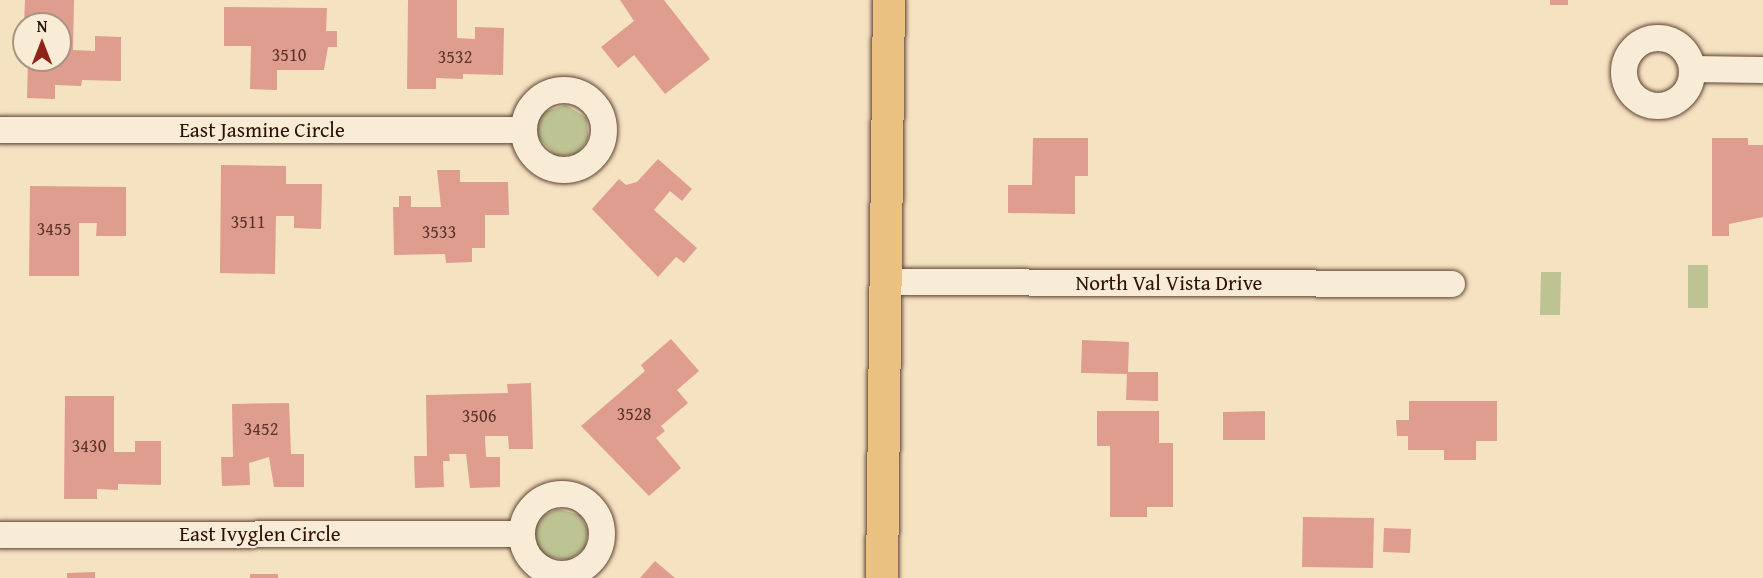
<!DOCTYPE html>
<html>
<head>
<meta charset="utf-8">
<style>
  body { margin:0 }
  #map { position:relative; width:1763px; height:578px; overflow:hidden; background:#f5e2c1; font-family:"Gentium Book Plus",serif }
  div>[style] { position:absolute }
  .green>* { inset:0; background:#bdc392 }
  .building>* { inset:0; background:#df9d8f }
  .roads { filter:drop-shadow(0 0 2px #604435) drop-shadow(0 0 2px #604435) }
  .minor>* { height:26px; margin:-13px; padding:0 13px; transform-origin:13px; border-radius:13px; background:#f8ecd7 }
  .minor>.ring { margin:-13px; padding:0; box-sizing:content-box; background:none; border:26px solid #f8ecd7; border-radius:50% }
  .major>* { height:32px; margin:-16px; padding:0 16px; transform-origin:16px; border-radius:16px; background:#eac180 }
  span { translate:-50% -50%; white-space:nowrap; text-align:center; line-height:1.15; -webkit-text-stroke:4.5px #f8ecd7; paint-order:stroke }
  .number-label { font-size:18px; color:#5a3328 }
  .number-label span { -webkit-text-stroke-width:0 }
  .street-label { font-size:21px; color:#2e1006 }
  .north { position:absolute; left:12px; top:12px; width:60px; height:60px; box-sizing:border-box; background:#f8ecd7; border:2px solid #a79483; border-radius:50%; rotate:0deg; font-size:16px; font-weight:700; line-height:24px; text-align:center; color:#2e1006 }
  .north::after { content:''; display:block; margin:auto; width:21px; height:27px; background:#8f2418; clip-path:polygon(50% 0,100% 100%,50% 72%,0 100%) }
</style>
</head>
<body>
<div id="map">
  <div class="green">
    <div style="clip-path:polygon(566px 105px,587px 118px,588px 139px,577px 154px,556px 156px,530px 129px,546px 111px)"></div>
    <div style="clip-path:polygon(1688px 265px,1708px 265px,1708px 308px,1688px 308px)"></div>
    <div style="clip-path:polygon(1541px 272px,1561px 272px,1560px 315px,1540px 315px)"></div>
    <div style="clip-path:polygon(558px 509px,580px 515px,588px 530px,585px 548px,569px 560px,547px 557px,529px 537px,544px 515px)"></div>
  </div>
  <div class="building">
    <div style="clip-path:polygon(25px 0,74px 0,73px 50px,95px 51px,95px 36px,121px 37px,121px 81px,82px 80px,81px 86px,55px 85px,55px 99px,27px 98px,28px 60px,60px 60px,60px 24px,24px 24px)"></div>
    <div style="clip-path:polygon(408px 0,457px 0,457px 38px,475px 39px,475px 27px,504px 28px,503px 75px,463px 74px,463px 79px,436px 78px,436px 89px,407px 89px)"></div>
    <div style="clip-path:polygon(620px 0,664px 0,710px 59px,665px 94px,634px 55px,618px 68px,601px 47px,634px 21px)"></div>
    <div style="clip-path:polygon(1550px 0,1568px 0,1568px 5px,1550px 5px)"></div>
    <div style="clip-path:polygon(224px 7px,327px 8px,326px 31px,337px 31px,337px 47px,328px 47px,324px 70px,277px 70px,277px 90px,250px 89px,251px 46px,224px 46px)"></div>
    <div style="clip-path:polygon(1033px 138px,1088px 138px,1088px 176px,1075px 176px,1075px 214px,1008px 213px,1008px 185px,1032px 185px)"></div>
    <div style="clip-path:polygon(1712px 138px,1748px 138px,1748px 145px,1763px 145px,1763px 217px,1729px 224px,1729px 236px,1712px 236px)"></div>
    <div style="clip-path:polygon(658px 159px,692px 189px,682px 201px,670px 191px,654px 210px,697px 248px,684px 263px,676px 257px,658px 277px,592px 209px,619px 179px,626px 185px,637px 182px)"></div>
    <div style="clip-path:polygon(221px 165px,286px 166px,286px 184px,322px 184px,321px 229px,294px 228px,294px 216px,276px 216px,275px 274px,220px 273px)"></div>
    <div style="clip-path:polygon(437px 170px,460px 170px,460px 182px,508px 182px,509px 215px,485px 215px,485px 248px,472px 248px,472px 262px,446px 263px,445px 254px,394px 255px,393px 207px,399px 207px,399px 196px,411px 196px,411px 207px,441px 207px)"></div>
    <div style="clip-path:polygon(30px 186px,126px 187px,126px 236px,96px 236px,97px 223px,79px 223px,79px 276px,29px 276px)"></div>
    <div style="clip-path:polygon(671px 339px,699px 371px,677px 390px,688px 403px,661px 426px,665px 431px,656px 438px,681px 468px,649px 496px,581px 426px,645px 371px,641px 365px)"></div>
    <div style="clip-path:polygon(1082px 340px,1129px 342px,1128px 372px,1158px 372px,1158px 401px,1126px 400px,1127px 374px,1081px 373px)"></div>
    <div style="clip-path:polygon(531px 383px,533px 449px,509px 449px,508px 436px,485px 436px,486px 457px,500px 457px,500px 487px,470px 488px,466px 454px,449px 454px,450px 461px,443px 461px,444px 487px,415px 488px,414px 456px,427px 456px,426px 395px,508px 393px,507px 384px)"></div>
    <div style="clip-path:polygon(65px 396px,114px 396px,114px 452px,135px 452px,135px 441px,161px 441px,161px 485px,118px 484px,118px 490px,97px 489px,97px 499px,64px 499px)"></div>
    <div style="clip-path:polygon(1409px 401px,1497px 401px,1497px 441px,1476px 441px,1476px 460px,1444px 460px,1444px 450px,1408px 450px,1408px 436px,1397px 436px,1396px 420px,1409px 420px)"></div>
    <div style="clip-path:polygon(289px 403px,291px 454px,304px 454px,304px 487px,274px 487px,269px 457px,249px 463px,250px 485px,222px 486px,221px 457px,233px 457px,232px 404px)"></div>
    <div style="clip-path:polygon(1097px 411px,1159px 411px,1159px 443px,1173px 443px,1173px 507px,1147px 507px,1147px 517px,1110px 517px,1110px 446px,1097px 446px)"></div>
    <div style="clip-path:polygon(1265px 411px,1265px 440px,1223px 440px,1223px 412px)"></div>
    <div style="clip-path:polygon(1303px 517px,1374px 518px,1373px 568px,1302px 567px)"></div>
    <div style="clip-path:polygon(1384px 528px,1411px 529px,1410px 553px,1383px 552px)"></div>
    <div style="clip-path:polygon(655px 561px,675px 578px,640px 578px)"></div>
    <div style="clip-path:polygon(95px 572px,95px 578px,67px 578px,67px 573px)"></div>
    <div style="clip-path:polygon(250px 574px,278px 574px,278px 578px,250px 578px)"></div>
  </div>
  <div class="roads">
    <div class="minor">
      <div class="ring" style="left:1624px;top:38px;width:42px;height:42px"></div>
      <div style="left:1692px;top:69px;width:71px;rotate:0.8deg"></div>
      <div class="ring" style="left:524px;top:90px;width:54px;height:54px"></div>
      <div style="left:0;top:130px;width:524px"></div>
      <div style="left:885px;top:282px;width:567px;rotate:0.2deg"></div>
      <div class="ring" style="left:522px;top:494px;width:54px;height:54px"></div>
      <div style="left:0;top:535px;width:521px;rotate:-0.11deg"></div>
    </div>
    <div class="major">
      <div style="left:882px;top:578px;width:578px;rotate:-89.31deg"></div>
    </div>
  </div>
  <div class="number-label">
    <span style="left:289px;top:55px">3510</span>
    <span style="left:455px;top:57px">3532</span>
    <span style="left:248px;top:222px">3511</span>
    <span style="left:54px;top:229px">3455</span>
    <span style="left:439px;top:232px">3533</span>
    <span style="left:634px;top:414px">3528</span>
    <span style="left:479px;top:416px">3506</span>
    <span style="left:261px;top:429px">3452</span>
    <span style="left:89px;top:446px">3430</span>
  </div>
  <div class="street-label">
    <span style="left:262px;top:130px">East Jasmine Circle</span>
    <span style="left:1169px;top:283px">North Val Vista Drive</span>
    <span style="left:260px;top:534px">East Ivyglen Circle</span>
  </div>
  <div class="north">N</div>
</div>
</body>
</html>
